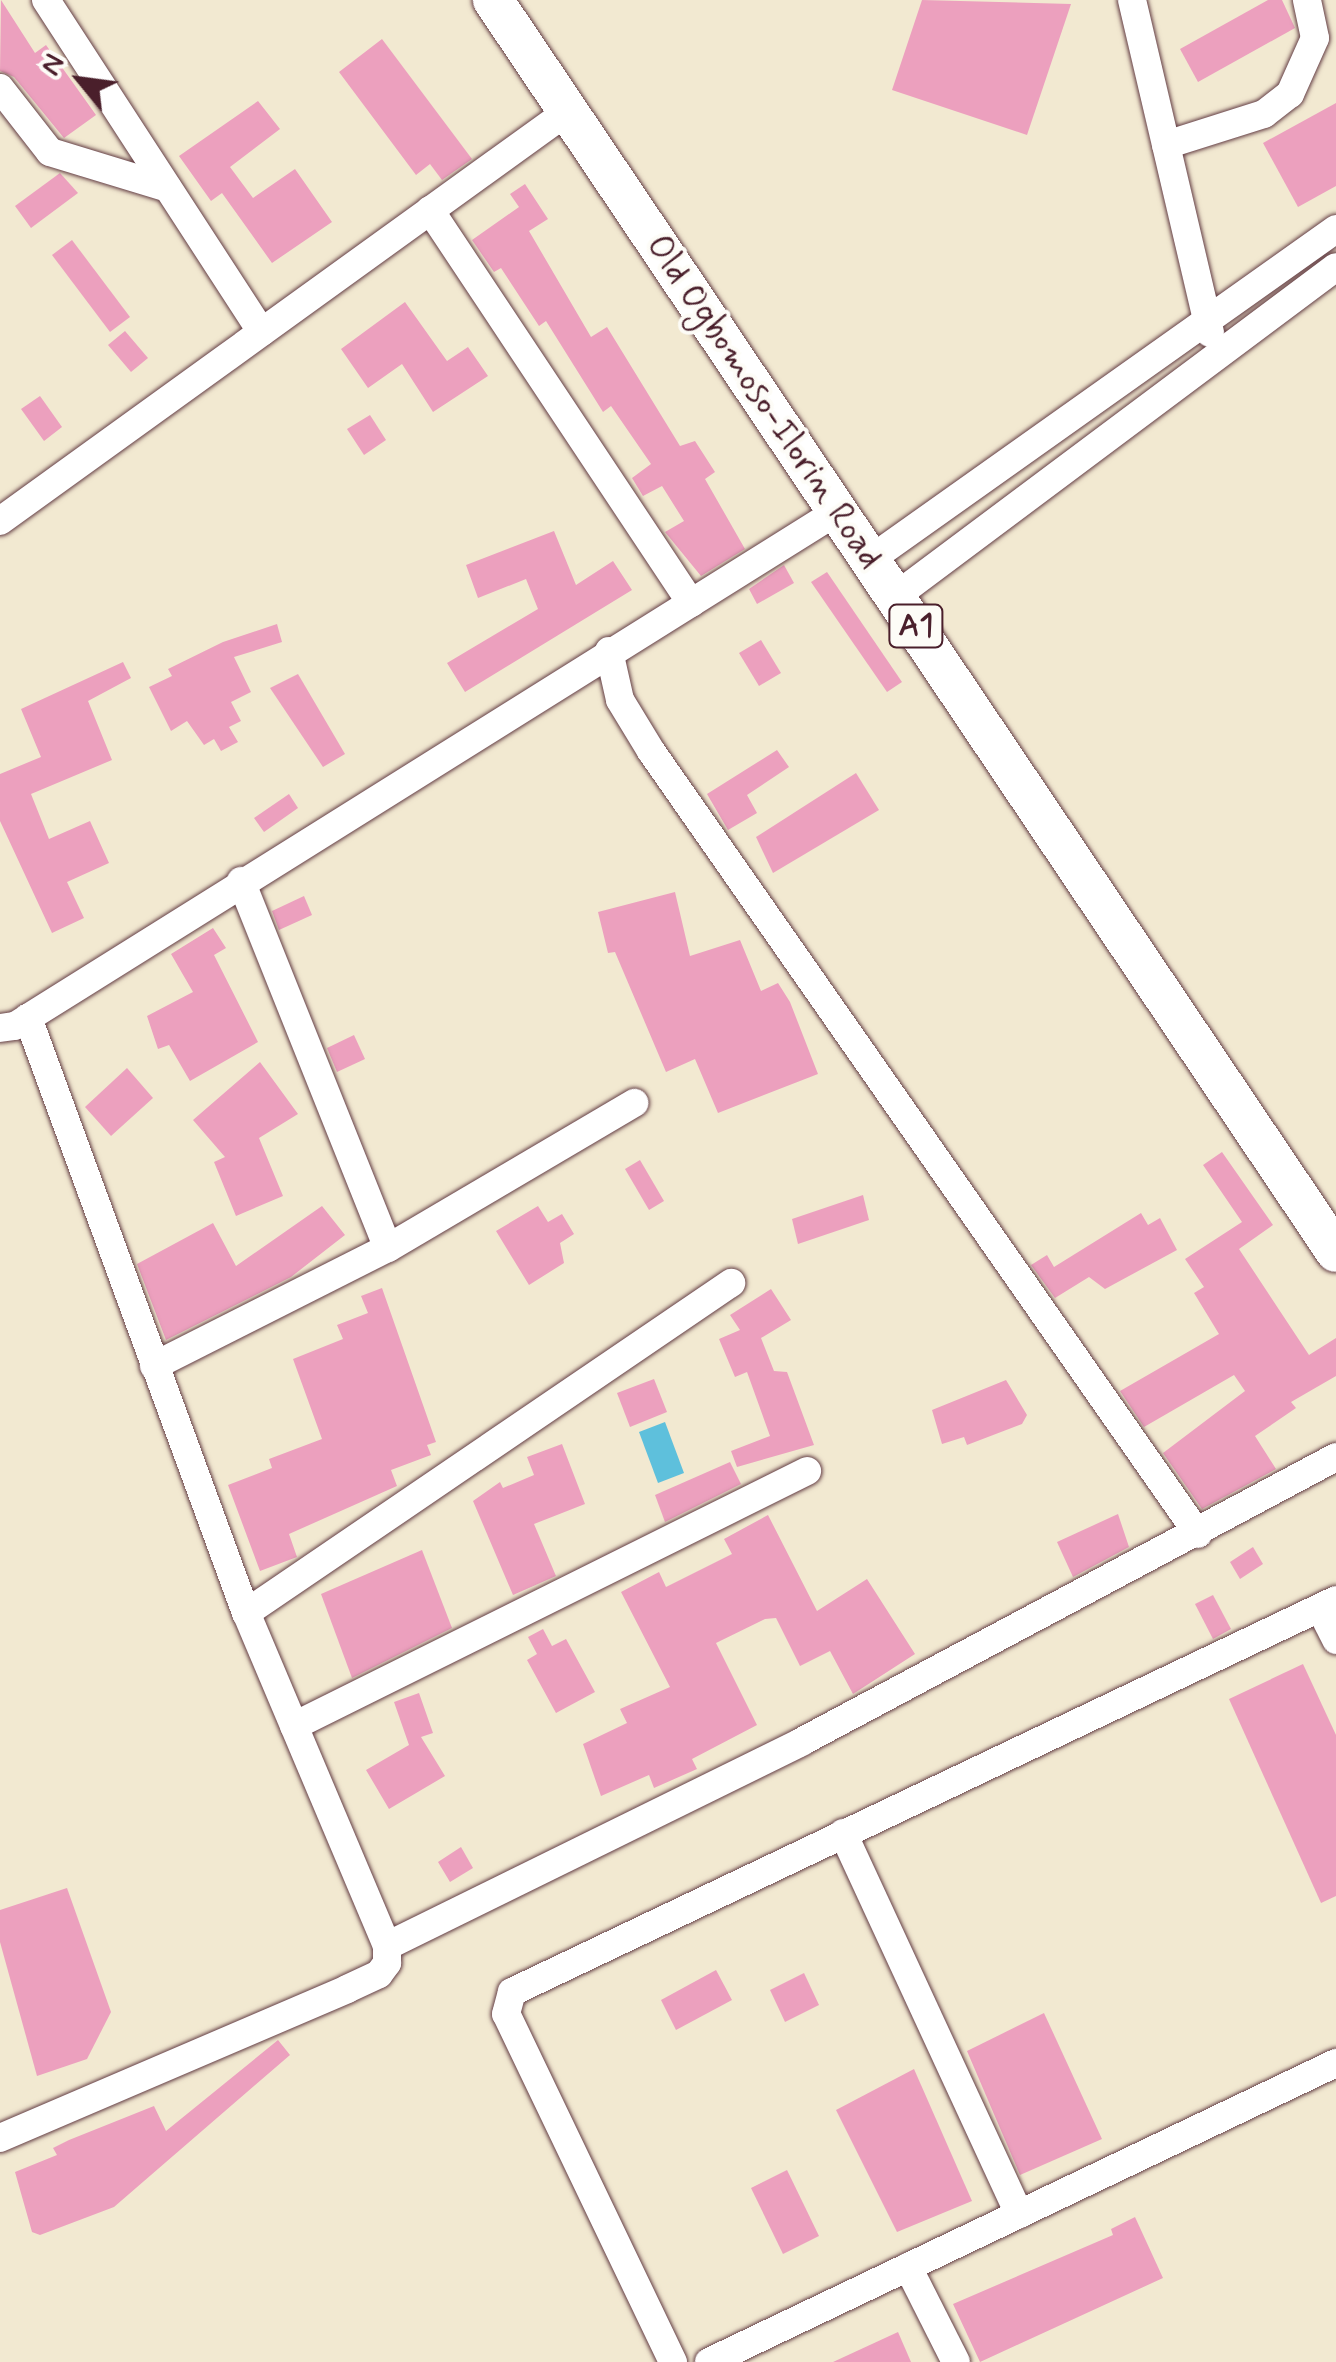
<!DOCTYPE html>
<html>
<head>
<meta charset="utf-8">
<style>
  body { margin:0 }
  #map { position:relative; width:1336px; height:2362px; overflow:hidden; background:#f2e9d1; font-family:Mynerve,sans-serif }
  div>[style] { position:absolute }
  .water>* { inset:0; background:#5ec0dc }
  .building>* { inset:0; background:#eca0be }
  .roads { filter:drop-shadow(0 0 2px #633d44) drop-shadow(0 0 2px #633d44) }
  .minor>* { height:28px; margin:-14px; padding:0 14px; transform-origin:14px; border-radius:14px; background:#fff }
  .highway>* { height:40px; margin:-20px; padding:0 20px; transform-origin:20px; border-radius:20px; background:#fff }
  span { translate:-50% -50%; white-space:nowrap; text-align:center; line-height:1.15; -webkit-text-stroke:8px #fdfcf7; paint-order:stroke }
  .shield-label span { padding:2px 8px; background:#fdfcf7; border:2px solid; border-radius:8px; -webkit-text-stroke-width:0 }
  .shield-label { font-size:32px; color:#4a1f2b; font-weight:700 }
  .street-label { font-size:35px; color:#4a1f2b }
  .north { position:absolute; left:30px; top:30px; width:100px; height:100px; -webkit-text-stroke:8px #fdfcf7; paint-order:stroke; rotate:299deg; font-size:28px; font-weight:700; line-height:40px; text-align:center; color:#4a1f2b }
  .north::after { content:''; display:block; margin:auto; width:35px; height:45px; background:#4a1f2b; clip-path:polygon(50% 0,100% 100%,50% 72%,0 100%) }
</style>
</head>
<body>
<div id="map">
  <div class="water">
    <div style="clip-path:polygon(665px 1422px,684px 1473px,658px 1483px,639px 1432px)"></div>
  </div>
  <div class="building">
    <div style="clip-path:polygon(1px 0,35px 53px,46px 45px,96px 115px,64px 138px,14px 77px,0 71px)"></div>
    <div style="clip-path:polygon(922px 0,1071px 4px,1027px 135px,892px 90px)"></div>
    <div style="clip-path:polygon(1268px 0,1282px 0,1295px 28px,1198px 82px,1180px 49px)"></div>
    <div style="clip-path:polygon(382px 39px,472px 159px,442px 180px,430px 164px,416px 175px,339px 72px)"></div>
    <div style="clip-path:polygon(258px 101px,280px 129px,230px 167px,253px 198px,295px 169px,332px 222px,272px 263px,222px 193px,211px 201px,179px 156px)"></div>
    <div style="clip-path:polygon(1336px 103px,1336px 186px,1298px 207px,1263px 143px)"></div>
    <div style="clip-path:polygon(60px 173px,78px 193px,31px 228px,15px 206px)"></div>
    <div style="clip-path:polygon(525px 184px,548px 219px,529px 231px,591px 337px,607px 327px,680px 446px,695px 441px,715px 472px,705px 479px,745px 549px,701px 576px,665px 532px,684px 521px,662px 486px,643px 496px,632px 478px,651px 464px,611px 406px,603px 412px,546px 321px,539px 326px,501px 268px,494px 272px,472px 240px,519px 207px,510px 194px)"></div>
    <div style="clip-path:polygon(72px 240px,130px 317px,110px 332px,52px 255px)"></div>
    <div style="clip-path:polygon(405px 302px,447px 361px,468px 347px,488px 376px,433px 412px,402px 364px,368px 388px,341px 349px)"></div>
    <div style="clip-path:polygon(125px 331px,148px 358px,131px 372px,108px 345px)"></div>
    <div style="clip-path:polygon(40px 396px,62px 427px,44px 441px,21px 409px)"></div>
    <div style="clip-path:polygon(370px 415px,386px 440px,364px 455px,347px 429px)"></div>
    <div style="clip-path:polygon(554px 531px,576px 585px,613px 561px,632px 590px,465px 692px,447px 663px,538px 609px,526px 579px,478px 598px,466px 565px)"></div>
    <div style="clip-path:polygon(784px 565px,794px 583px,757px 604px,749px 589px)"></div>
    <div style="clip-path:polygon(827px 572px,902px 682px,887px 692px,811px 582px)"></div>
    <div style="clip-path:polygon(277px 624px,282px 642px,234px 657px,251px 692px,231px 702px,241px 721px,229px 727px,238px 742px,221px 751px,214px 739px,204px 745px,187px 721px,171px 731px,149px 687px,172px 676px,168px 669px,223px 642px)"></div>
    <div style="clip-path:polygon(761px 640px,781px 673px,759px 686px,739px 653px)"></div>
    <div style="clip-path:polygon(123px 662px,131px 678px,88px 701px,112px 760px,31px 794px,49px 839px,90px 821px,109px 863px,67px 882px,84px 918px,52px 933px,0 821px,0 774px,41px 757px,21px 709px)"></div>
    <div style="clip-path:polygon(298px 674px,345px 754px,323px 767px,270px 688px)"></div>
    <div style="clip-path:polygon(777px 750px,789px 767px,747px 795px,757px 813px,728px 830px,707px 794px)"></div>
    <div style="clip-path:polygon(856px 773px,879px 810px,773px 873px,756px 837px)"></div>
    <div style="clip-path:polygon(289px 794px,298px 808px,264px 832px,254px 818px)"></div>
    <div style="clip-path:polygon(675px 892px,690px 956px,740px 940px,761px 991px,778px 983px,790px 1002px,818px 1074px,718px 1113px,695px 1059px,666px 1072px,615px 952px,608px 953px,598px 912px)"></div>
    <div style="clip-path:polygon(304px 896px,312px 915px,279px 930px,272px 911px)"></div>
    <div style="clip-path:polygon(213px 928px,226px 948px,214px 955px,258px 1042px,190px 1081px,169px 1045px,158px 1049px,147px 1016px,193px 992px,171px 954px)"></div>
    <div style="clip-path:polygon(354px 1035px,365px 1059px,337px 1072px,327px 1048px)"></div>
    <div style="clip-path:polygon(260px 1062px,298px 1114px,259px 1138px,283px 1196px,236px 1216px,214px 1162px,225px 1157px,193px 1120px)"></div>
    <div style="clip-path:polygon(127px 1068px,153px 1098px,111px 1136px,85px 1107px)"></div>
    <div style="clip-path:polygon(1222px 1152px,1273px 1225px,1239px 1249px,1309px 1355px,1336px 1338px,1336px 1376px,1291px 1402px,1296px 1408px,1255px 1436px,1276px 1469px,1202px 1509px,1163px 1453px,1245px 1391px,1234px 1375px,1144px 1427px,1120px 1391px,1219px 1334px,1194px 1293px,1204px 1287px,1185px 1259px,1242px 1222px,1203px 1165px)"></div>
    <div style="clip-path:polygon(640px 1160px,664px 1201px,649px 1210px,625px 1169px)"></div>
    <div style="clip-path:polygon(863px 1195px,869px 1220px,798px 1244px,792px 1219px)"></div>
    <div style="clip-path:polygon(322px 1206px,345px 1235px,291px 1277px,166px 1340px,137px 1264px,213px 1223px,236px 1266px)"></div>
    <div style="clip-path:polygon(538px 1206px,548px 1222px,562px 1214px,574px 1234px,560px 1243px,564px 1263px,529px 1285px,496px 1231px)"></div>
    <div style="clip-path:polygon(1141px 1213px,1148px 1225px,1160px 1218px,1177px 1250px,1105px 1289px,1089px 1277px,1055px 1298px,1031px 1265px,1047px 1255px,1054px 1267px)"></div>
    <div style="clip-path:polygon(382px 1288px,436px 1442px,427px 1445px,431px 1455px,391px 1470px,397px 1486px,289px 1534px,297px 1557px,260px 1571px,228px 1485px,272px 1468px,269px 1459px,322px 1439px,293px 1359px,343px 1339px,337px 1325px,368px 1313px,361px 1296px)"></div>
    <div style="clip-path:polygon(771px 1289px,791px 1320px,761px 1338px,774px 1371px,787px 1372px,814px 1445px,737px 1467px,731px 1451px,770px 1436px,747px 1372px,735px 1377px,719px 1339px,740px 1330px,730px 1315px)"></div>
    <div style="clip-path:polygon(654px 1379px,667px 1412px,630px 1427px,617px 1393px)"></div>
    <div style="clip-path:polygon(1006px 1380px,1027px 1415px,1022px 1424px,967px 1445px,964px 1437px,942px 1444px,932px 1410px)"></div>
    <div style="clip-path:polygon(562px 1444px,585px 1504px,534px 1524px,556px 1576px,513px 1595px,473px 1501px,500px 1482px,503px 1488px,534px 1475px,527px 1457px)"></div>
    <div style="clip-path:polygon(730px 1462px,741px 1484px,665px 1522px,655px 1495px)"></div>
    <div style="clip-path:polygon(1118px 1514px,1129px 1547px,1073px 1577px,1057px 1542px)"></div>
    <div style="clip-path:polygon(768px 1515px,817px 1611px,867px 1579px,915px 1654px,853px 1694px,830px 1651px,800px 1666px,776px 1618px,765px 1619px,716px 1643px,757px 1725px,692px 1759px,697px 1769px,654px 1788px,649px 1775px,601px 1796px,583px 1744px,627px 1723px,620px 1709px,670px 1687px,621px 1592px,659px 1572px,666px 1587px,732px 1554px,724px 1539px)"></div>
    <div style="clip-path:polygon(1253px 1547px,1263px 1564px,1240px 1579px,1230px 1562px)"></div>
    <div style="clip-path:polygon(422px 1550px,452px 1628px,352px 1678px,321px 1594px)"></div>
    <div style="clip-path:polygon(1213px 1595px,1231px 1629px,1213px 1639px,1195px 1604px)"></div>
    <div style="clip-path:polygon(543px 1629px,552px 1646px,566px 1639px,595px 1692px,556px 1713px,527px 1660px,537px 1654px,528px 1637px)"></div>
    <div style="clip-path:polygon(1303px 1664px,1336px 1735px,1336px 1896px,1321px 1903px,1229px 1699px)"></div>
    <div style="clip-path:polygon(419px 1693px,433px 1733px,421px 1737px,445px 1776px,389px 1809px,366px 1770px,409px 1745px,394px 1702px)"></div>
    <div style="clip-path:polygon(461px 1847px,473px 1868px,450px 1882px,438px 1862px)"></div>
    <div style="clip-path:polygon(67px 1888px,111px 2012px,87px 2059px,37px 2076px,0 1942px,0 1910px)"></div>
    <div style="clip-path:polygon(716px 1970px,732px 2000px,676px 2030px,661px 2000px)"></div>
    <div style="clip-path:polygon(804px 1973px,819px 2005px,785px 2022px,770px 1990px)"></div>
    <div style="clip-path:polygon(1044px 2013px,1102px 2139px,1020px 2175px,967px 2051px)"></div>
    <div style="clip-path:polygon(278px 2040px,290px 2055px,114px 2207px,40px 2235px,32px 2232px,15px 2172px,57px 2155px,53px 2148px,69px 2140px,154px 2106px,166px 2131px)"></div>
    <div style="clip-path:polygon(914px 2069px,972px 2201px,897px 2232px,836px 2110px)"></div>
    <div style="clip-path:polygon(787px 2170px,819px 2236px,783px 2254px,751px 2188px)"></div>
    <div style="clip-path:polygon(1135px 2217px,1163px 2278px,980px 2362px,953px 2304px,1113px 2235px,1111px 2229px)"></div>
    <div style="clip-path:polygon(898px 2332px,911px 2362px,833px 2362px)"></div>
  </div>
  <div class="roads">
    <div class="minor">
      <div style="left:46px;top:0;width:396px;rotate:57deg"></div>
      <div style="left:1132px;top:0;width:342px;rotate:76.8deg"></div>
      <div style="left:0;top:88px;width:81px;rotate:52deg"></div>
      <div style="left:50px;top:152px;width:123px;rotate:17deg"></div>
      <div style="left:1166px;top:145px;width:103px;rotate:-17.6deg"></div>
      <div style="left:1264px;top:114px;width:33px;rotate:-38deg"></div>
      <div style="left:1290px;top:94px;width:61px;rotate:-65.9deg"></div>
      <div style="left:1315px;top:38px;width:39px;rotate:-102deg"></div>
      <div style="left:430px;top:210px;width:472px;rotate:56.4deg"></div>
      <div style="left:0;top:521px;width:701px;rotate:-35.82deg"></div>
      <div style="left:871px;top:559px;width:570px;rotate:-35.36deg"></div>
      <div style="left:896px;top:596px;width:549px;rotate:-36.79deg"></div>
      <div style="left:609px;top:651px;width:50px;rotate:77.3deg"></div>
      <div style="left:620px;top:700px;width:60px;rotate:58.7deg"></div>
      <div style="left:651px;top:751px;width:955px;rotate:55.06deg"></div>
      <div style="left:241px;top:881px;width:395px;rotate:68.2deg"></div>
      <div style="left:0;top:1028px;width:15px;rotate:-8deg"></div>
      <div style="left:15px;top:1026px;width:971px;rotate:-32.04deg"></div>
      <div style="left:154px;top:1366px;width:262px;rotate:-26.8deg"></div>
      <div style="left:388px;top:1248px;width:286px;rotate:-30.5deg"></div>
      <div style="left:1320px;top:1608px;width:36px;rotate:63deg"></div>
      <div style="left:246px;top:1613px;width:587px;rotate:-34.23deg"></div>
      <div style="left:294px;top:1726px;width:573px;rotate:-26.43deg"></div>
      <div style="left:843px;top:1833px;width:420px;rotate:65.2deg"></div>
      <div style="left:387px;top:1946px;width:462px;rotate:-26.2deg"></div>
      <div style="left:801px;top:1742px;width:606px;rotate:-28.04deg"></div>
      <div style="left:0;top:2138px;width:378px;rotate:-23.2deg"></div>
      <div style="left:347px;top:1989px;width:35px;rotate:-25deg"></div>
      <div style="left:379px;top:1974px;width:14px;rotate:-54deg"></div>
      <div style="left:387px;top:1963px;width:17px;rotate:-90deg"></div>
      <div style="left:387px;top:1946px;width:362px;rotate:-112.9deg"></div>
      <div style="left:246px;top:1613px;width:634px;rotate:-110.12deg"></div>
      <div style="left:908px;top:2267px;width:106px;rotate:63.2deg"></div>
      <div style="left:673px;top:2362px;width:386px;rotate:-115.6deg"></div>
      <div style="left:506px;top:2014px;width:23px;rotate:-75deg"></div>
      <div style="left:512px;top:1992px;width:912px;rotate:-25.44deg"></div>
      <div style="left:709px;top:2362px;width:695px;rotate:-25.5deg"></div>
    </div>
    <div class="highway">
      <div style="left:493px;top:0;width:1509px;rotate:56.05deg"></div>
    </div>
  </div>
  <div class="shield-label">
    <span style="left:916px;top:626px">A1</span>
  </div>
  <div class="street-label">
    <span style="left:764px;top:402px;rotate:56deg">Old Ogbomoso-Ilorin Road</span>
  </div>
  <div class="north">N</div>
</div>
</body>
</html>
